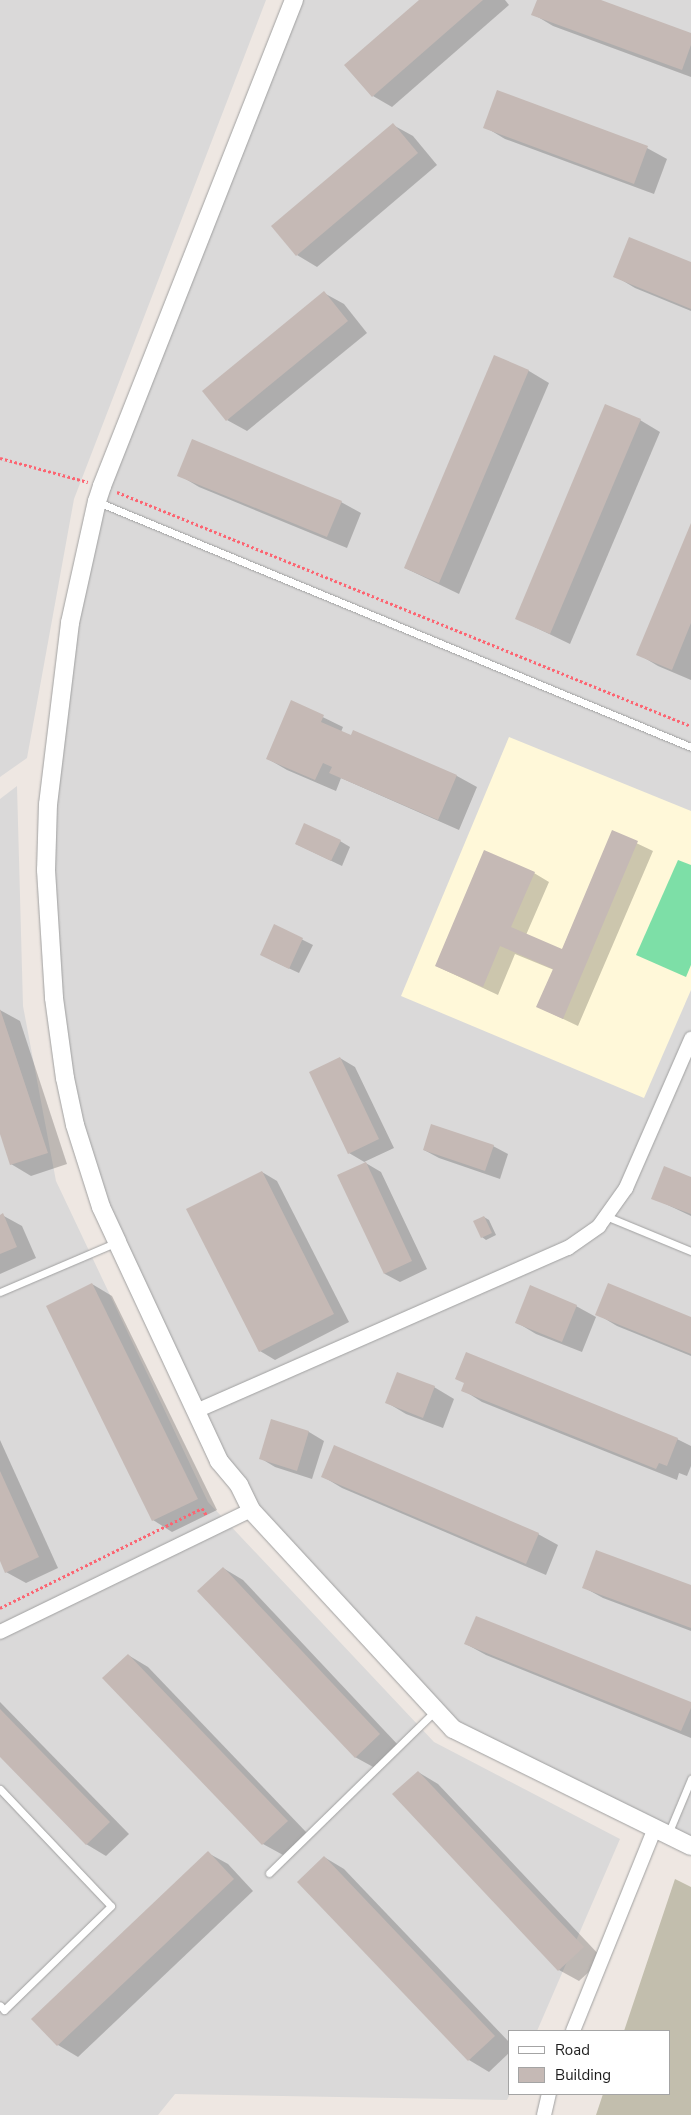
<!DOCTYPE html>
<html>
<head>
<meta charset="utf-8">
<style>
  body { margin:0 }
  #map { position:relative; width:691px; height:2115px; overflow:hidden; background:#eee7e2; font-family:"Nunito Sans",sans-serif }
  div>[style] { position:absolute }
  .residential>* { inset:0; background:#dad9d9 }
  .education>* { inset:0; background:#fff8d9 }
  .construction>* { inset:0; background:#c2bead }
  .pitch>* { inset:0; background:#7ddfa7 }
  .shadow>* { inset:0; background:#0003 }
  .building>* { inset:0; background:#c5b9b5 }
  .path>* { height:3px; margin-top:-1.5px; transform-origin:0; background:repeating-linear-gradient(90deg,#fc6572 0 2.5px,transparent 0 5px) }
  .roads { filter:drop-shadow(0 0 1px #a0a0a0) drop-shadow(0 0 1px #a0a0a0) }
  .service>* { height:7px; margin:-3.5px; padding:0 3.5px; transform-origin:3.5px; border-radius:3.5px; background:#fff }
  .minor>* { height:14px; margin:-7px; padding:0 7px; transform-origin:7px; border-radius:7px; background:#fff }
  .tertiary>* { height:18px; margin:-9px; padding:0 9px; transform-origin:9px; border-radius:9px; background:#fff }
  span { translate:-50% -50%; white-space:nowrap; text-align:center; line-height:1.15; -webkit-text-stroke:5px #fff; paint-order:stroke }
  .legend { position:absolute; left:508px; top:2030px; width:162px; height:65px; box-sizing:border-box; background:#fff; border:1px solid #a4a4a4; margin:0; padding:6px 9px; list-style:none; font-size:15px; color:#1c1c1c }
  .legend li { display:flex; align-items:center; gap:10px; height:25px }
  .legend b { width:25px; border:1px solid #a4a4a4 }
</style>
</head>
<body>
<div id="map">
  <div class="residential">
    <div style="clip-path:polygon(0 0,266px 0,74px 499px,27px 758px,0 777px)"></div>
    <div style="clip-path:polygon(294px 0,691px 0,691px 1846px,453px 1729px,251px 1510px,117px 1242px,65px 1078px,48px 804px,102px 486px)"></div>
    <div style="clip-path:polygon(17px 786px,23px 1006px,56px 1181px,208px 1502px,434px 1742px,620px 1839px,537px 2031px,510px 2031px,510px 2094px,507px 2100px,175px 2094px,158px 2115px,0 2115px,0 799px)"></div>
  </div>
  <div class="education">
    <div style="clip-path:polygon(509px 737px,691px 811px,691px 990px,644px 1098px,401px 996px)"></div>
  </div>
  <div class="construction">
    <div style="clip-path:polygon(675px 1879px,691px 1887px,691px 2115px,596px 2115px,603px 2094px,670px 2094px,670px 2031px,624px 2031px)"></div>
  </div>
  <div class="pitch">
    <div style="clip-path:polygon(678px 860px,691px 865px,691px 965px,686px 977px,636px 955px)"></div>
  </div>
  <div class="shadow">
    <div style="clip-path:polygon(421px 0,505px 0,509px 5px,392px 107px,373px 96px)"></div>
    <div style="clip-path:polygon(538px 0,598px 0,691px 34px,691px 77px,553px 26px,533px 14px)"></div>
    <div style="clip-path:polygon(393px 125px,413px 136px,437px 165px,317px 267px,297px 255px)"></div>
    <div style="clip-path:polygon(485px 127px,647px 148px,667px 159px,654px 194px,505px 139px)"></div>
    <div style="clip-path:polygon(691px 264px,691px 311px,635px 288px,615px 276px)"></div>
    <div style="clip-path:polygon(324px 293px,344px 304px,367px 333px,247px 431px,227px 420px)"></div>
    <div style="clip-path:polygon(495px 357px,529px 371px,549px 383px,459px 594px,405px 568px)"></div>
    <div style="clip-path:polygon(640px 420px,660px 432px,570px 644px,516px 618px)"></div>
    <div style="clip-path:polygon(179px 475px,341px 502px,361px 513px,347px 548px,199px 487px)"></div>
    <div style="clip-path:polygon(691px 526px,691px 680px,658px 666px,638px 654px)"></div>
    <div style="clip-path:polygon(292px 702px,343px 727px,341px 732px,351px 736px,353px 732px,457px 776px,477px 787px,459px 830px,341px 778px,336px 791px,287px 770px,268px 759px)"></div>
    <div style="clip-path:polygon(613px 832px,653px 851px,578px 1026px,538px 1007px,554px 970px,515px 954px,498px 995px,436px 966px,534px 873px,549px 882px,526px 935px,562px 950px)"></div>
    <div style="clip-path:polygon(340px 841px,350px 847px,342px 866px,296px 844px)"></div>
    <div style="clip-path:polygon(275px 926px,313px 945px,299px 973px,271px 960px)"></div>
    <div style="clip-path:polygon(0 1010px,20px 1021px,67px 1164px,31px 1176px,11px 1164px,0 1130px)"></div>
    <div style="clip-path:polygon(340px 1058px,355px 1067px,394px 1148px,364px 1162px,381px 1172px,427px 1269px,400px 1282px,385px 1274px,366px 1163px,349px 1153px)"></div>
    <div style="clip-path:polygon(493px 1146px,508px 1154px,500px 1179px,439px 1158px,424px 1150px)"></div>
    <div style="clip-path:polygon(262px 1172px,277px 1181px,349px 1322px,275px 1360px,260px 1351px)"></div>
    <div style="clip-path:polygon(691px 1178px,691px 1216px,653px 1198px)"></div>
    <div style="clip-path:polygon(2px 1215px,22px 1226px,36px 1258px,0 1274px,0 1216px)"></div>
    <div style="clip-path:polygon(484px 1217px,489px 1220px,496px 1235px,486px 1240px,482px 1237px)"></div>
    <div style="clip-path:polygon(92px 1284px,112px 1296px,217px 1510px,172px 1532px,153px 1520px)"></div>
    <div style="clip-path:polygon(576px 1306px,596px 1317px,582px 1352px,536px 1334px,516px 1322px)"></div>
    <div style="clip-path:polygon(597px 1314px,691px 1319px,691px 1356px,617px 1326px)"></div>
    <div style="clip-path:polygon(434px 1387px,454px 1399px,443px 1428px,406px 1414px,386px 1402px)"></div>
    <div style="clip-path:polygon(463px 1390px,677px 1439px,691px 1446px,691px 1466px,687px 1476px,679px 1473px,677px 1480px,482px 1402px)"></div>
    <div style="clip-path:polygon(272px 1421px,309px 1432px,324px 1441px,312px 1479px,275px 1467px,260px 1458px)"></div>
    <div style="clip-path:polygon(0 1440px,58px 1568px,26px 1583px,6px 1572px,0 1558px)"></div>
    <div style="clip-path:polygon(322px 1476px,538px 1534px,558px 1545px,546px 1575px,342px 1488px)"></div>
    <div style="clip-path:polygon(223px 1568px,243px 1580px,399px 1746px,375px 1768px,355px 1757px)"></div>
    <div style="clip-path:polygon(583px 1587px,691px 1587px,691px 1631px,603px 1598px)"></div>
    <div style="clip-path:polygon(466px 1644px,691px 1703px,691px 1738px,486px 1655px)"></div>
    <div style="clip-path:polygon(128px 1655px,148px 1667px,307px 1833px,283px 1855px,263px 1844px)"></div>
    <div style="clip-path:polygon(0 1702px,129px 1834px,106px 1856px,86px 1844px,0 1755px)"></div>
    <div style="clip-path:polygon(418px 1772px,438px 1784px,603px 1959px,579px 1981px,559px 1970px)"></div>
    <div style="clip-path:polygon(208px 1853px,228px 1864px,253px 1891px,78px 2057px,58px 2045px,33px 2019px)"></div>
    <div style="clip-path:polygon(324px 1857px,344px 1869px,510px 2043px,510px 2052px,489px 2072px,469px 2060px)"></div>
  </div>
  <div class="building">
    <div style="clip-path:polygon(419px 0,483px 0,372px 97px,344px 65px)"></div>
    <div style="clip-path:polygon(537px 0,601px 0,691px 33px,691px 45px,682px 70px,531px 15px)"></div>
    <div style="clip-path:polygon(497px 90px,648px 146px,634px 184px,483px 128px)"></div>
    <div style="clip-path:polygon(393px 123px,418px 153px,296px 256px,271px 226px)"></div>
    <div style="clip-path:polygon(629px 237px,691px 262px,691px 309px,613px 277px)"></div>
    <div style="clip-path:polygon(324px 291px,348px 321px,226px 421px,202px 391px)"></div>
    <div style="clip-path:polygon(494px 355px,529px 370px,439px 583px,404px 568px)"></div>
    <div style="clip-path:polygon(605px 404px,641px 419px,550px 634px,515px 619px)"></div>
    <div style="clip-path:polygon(192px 439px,342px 501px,327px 537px,177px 476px)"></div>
    <div style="clip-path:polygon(691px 523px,691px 623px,672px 670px,636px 655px)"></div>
    <div style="clip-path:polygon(291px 700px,324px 715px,321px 722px,351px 735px,353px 730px,457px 775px,438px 820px,329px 773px,332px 767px,323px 763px,315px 780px,266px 759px)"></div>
    <div style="clip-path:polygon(304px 823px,341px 840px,331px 861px,295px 844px)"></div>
    <div style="clip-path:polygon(612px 830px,638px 841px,563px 1019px,536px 1007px,553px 969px,500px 946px,483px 987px,435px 966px,484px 850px,535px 872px,511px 927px,562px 949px)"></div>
    <div style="clip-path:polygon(274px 924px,303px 938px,289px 969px,260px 955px)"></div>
    <div style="clip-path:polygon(0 1009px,48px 1153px,10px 1165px,0 1134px)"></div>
    <div style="clip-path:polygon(340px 1057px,379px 1139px,348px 1154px,309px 1072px)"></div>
    <div style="clip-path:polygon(431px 1124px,494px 1145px,485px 1171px,423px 1150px)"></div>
    <div style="clip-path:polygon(366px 1162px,412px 1261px,384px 1274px,337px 1175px)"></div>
    <div style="clip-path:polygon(664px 1166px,691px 1177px,691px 1214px,651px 1199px)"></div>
    <div style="clip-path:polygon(262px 1171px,334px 1314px,259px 1352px,186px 1209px)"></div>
    <div style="clip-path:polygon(3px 1213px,17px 1247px,0 1254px,0 1215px)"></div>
    <div style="clip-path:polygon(484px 1216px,492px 1233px,481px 1238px,473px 1221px)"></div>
    <div style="clip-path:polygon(92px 1283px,198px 1499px,152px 1521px,46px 1306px)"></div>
    <div style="clip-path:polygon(608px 1283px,691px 1317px,691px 1354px,595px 1315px)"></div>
    <div style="clip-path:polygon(530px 1285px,577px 1305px,562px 1342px,515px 1323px)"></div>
    <div style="clip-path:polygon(466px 1352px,678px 1438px,667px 1466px,659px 1463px,656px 1469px,461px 1391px,464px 1383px,455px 1379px)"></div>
    <div style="clip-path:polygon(397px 1372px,435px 1386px,423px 1418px,385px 1403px)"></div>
    <div style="clip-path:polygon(271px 1419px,309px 1431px,297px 1471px,259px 1459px)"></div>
    <div style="clip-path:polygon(334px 1445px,539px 1533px,526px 1564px,321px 1477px)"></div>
    <div style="clip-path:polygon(0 1471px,39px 1557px,5px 1573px,0 1561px)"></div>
    <div style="clip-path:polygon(596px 1550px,691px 1585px,691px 1628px,582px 1588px)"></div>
    <div style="clip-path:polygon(223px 1567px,380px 1734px,355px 1758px,197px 1591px)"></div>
    <div style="clip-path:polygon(476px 1616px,691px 1702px,691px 1708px,681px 1731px,464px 1644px)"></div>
    <div style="clip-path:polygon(128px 1654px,288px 1821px,262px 1845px,102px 1678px)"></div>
    <div style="clip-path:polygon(0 1709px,110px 1822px,86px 1845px,0 1757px)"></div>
    <div style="clip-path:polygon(418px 1771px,584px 1947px,558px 1971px,392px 1794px)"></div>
    <div style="clip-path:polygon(208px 1851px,234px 1879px,57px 2046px,31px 2019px)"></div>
    <div style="clip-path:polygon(324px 1856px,495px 2036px,468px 2061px,297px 1882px)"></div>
  </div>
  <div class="path">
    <div style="left:0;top:458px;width:91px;rotate:15.3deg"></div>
    <div style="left:117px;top:492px;width:620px;rotate:22.18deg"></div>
    <div style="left:0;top:1608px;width:225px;rotate:-26.3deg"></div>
    <div style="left:202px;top:1508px;width:9px;rotate:58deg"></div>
  </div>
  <div class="roads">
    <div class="service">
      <div style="left:98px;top:502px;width:642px;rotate:22.45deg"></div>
      <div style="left:606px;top:1216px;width:92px;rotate:22.4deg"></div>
      <div style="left:0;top:1292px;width:127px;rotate:-23.1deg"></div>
      <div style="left:0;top:1789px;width:161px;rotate:46.5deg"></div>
      <div style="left:111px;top:1906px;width:149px;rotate:135.8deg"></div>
      <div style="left:4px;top:2010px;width:6px;rotate:-129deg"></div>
      <div style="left:668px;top:1834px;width:60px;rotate:-67.3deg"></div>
      <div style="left:269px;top:1873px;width:232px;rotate:-44.3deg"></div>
    </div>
    <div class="minor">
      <div style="left:196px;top:1411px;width:406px;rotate:-23.7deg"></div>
      <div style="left:568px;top:1248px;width:38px;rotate:-35deg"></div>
      <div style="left:599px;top:1226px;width:47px;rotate:-54.6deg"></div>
      <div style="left:626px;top:1188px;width:163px;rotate:-66.4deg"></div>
      <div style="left:0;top:1632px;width:279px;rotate:-25.9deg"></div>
      <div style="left:573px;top:2031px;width:219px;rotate:-68deg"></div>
      <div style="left:544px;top:2115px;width:22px;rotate:-77deg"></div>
    </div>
    <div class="tertiary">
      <div style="left:294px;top:0;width:523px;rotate:111.56deg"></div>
      <div style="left:102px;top:486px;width:16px;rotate:108deg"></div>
      <div style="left:97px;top:501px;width:125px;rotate:102.5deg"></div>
      <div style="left:70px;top:623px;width:182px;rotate:96.9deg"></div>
      <div style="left:48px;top:804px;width:66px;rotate:91.7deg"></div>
      <div style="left:46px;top:870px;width:128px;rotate:86.4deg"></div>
      <div style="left:54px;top:998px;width:81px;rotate:82.2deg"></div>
      <div style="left:65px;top:1078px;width:48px;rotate:78deg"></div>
      <div style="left:75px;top:1125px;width:86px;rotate:72.4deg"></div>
      <div style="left:101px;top:1207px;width:38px;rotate:65deg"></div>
      <div style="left:117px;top:1242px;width:242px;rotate:65deg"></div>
      <div style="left:219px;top:1461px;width:31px;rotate:50deg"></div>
      <div style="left:239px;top:1485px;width:28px;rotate:64deg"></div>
      <div style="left:251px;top:1510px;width:298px;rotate:47.3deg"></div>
      <div style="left:453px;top:1729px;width:265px;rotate:26.2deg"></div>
    </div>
  </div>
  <ul class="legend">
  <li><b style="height:6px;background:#fff"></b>Road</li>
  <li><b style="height:14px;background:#c5b9b5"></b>Building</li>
  </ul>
</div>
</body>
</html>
